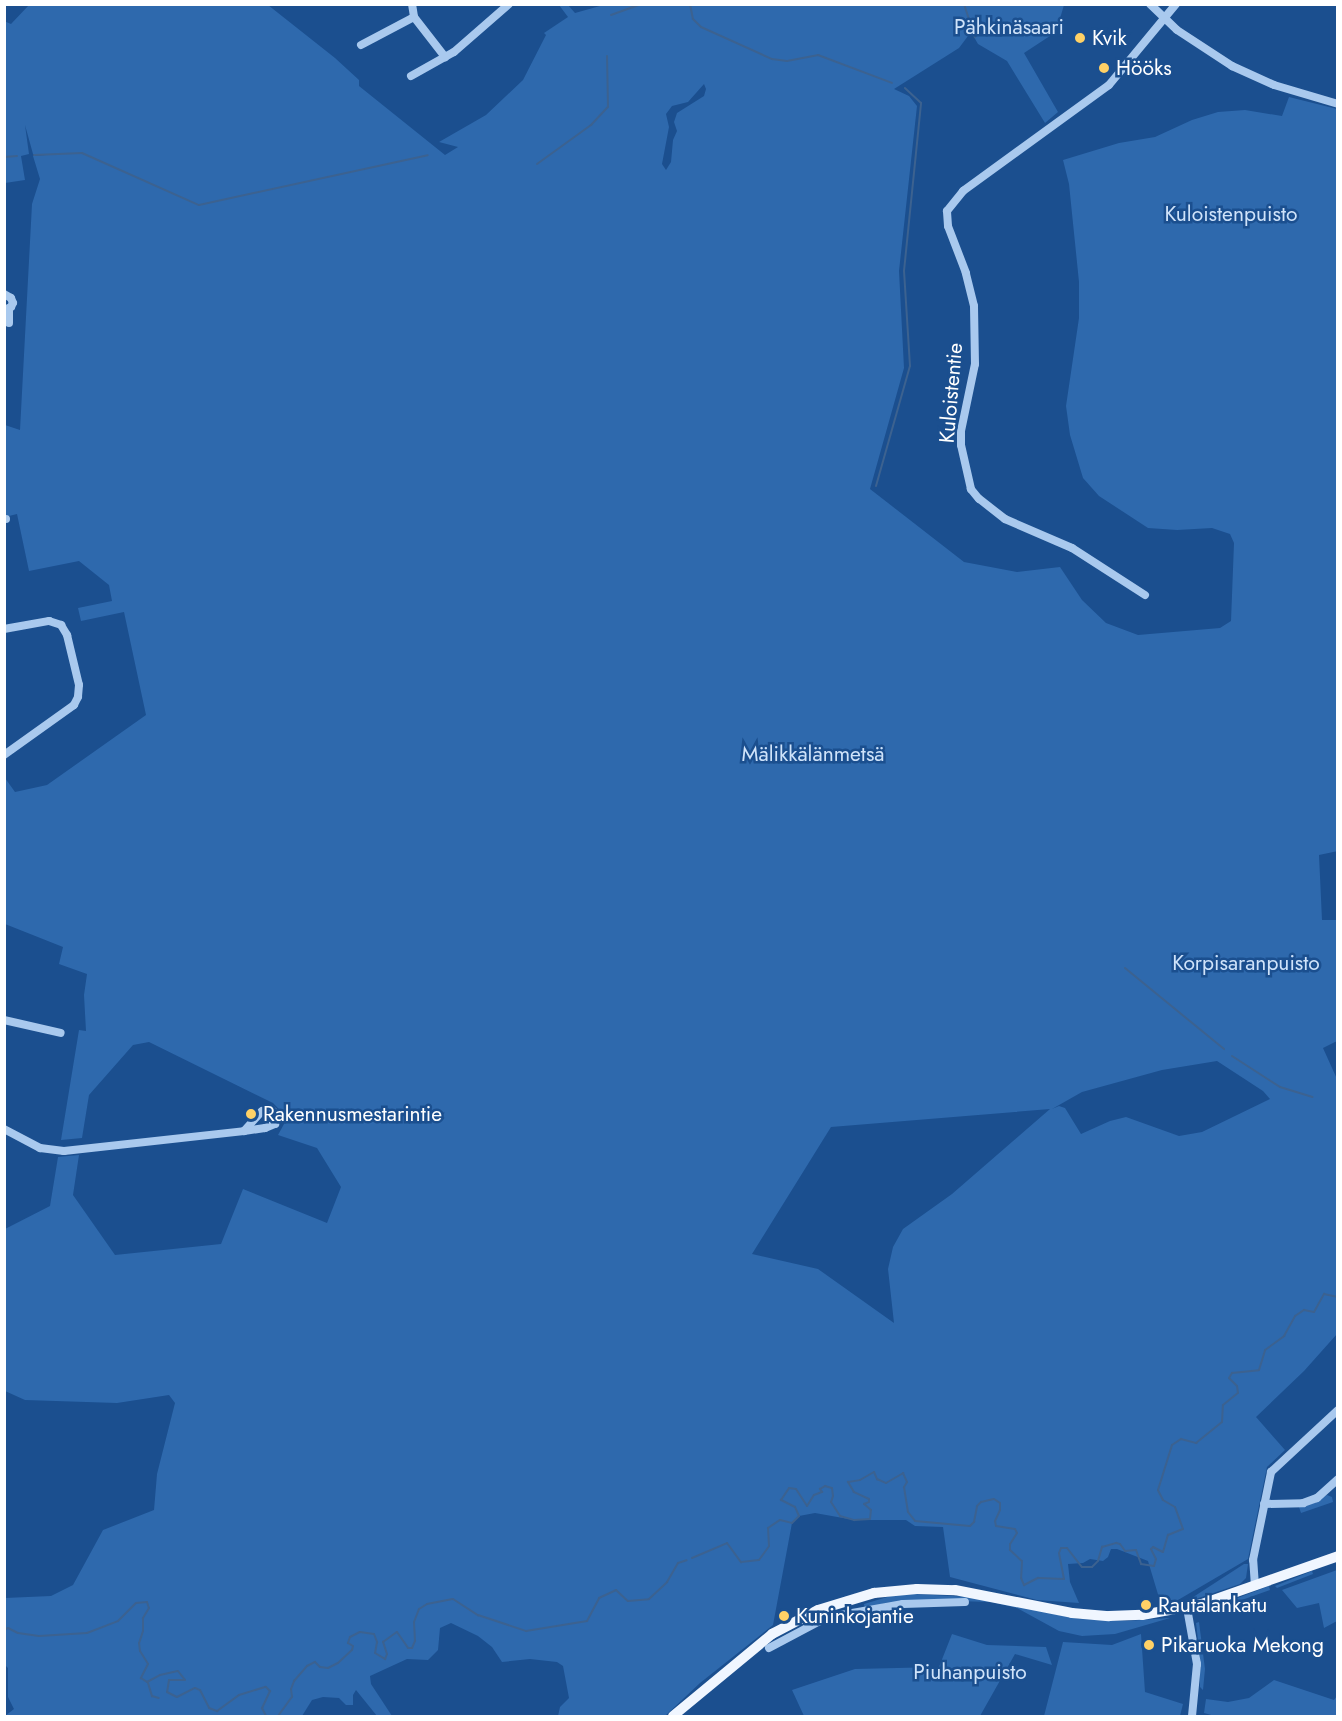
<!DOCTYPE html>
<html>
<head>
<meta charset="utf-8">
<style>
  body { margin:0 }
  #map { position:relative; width:1342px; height:1721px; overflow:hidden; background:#1b4f8f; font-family:Jost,sans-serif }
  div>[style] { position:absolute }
  .green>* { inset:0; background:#2e69ad }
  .stream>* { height:2px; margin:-1px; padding:0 1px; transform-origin:1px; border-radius:1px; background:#3c6290 }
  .minor>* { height:8px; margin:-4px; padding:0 4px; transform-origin:4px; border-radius:4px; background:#a9c9ee }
  .major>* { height:10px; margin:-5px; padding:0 5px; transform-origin:5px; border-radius:5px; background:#f0f6ff }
  .dots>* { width:16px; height:16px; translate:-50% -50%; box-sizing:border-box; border:3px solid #1b4f8f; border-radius:50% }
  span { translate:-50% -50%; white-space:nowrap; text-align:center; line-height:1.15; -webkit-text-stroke:5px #1b4f8f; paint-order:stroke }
  .park-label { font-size:21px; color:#cfe3fa }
  .poi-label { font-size:21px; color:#fff }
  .left { translate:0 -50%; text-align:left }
  .street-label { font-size:21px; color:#fff }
  .frame { position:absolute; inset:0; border:6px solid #fff; pointer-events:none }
</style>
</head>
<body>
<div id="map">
  <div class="green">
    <div style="clip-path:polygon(evenodd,607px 4px,1064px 5px,1056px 32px,1024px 53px,1058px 112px,1045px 123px,1007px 61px,978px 44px,971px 32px,959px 48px,894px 89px,909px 96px,917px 106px,899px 271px,904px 368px,870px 489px,964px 562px,1017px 572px,1060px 567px,1082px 600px,1106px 623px,1138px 635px,1220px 628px,1231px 621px,1234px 543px,1230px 534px,1212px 528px,1177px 530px,1148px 528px,1099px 496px,1083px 478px,1070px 435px,1066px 406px,1079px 318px,1079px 282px,1069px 184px,1063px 160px,1119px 143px,1155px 137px,1192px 120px,1218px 112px,1245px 110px,1282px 116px,1289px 97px,1337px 109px,1338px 851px,1319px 855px,1322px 920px,1338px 920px,1337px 1041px,1323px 1048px,1337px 1079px,1337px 1334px,1304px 1371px,1256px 1417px,1285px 1450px,1267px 1467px,1248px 1559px,1178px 1600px,1160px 1601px,1148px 1561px,1117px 1549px,1111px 1549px,1108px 1557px,1103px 1561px,1090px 1559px,1083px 1563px,1068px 1564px,1070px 1582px,1079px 1603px,1037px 1600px,950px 1577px,943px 1527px,915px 1526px,906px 1520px,854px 1520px,815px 1513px,799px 1516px,792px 1523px,773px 1625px,700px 1683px,665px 1716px,558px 1716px,560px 1707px,569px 1698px,563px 1666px,557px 1662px,530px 1659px,502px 1662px,492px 1647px,478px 1636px,451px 1623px,440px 1628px,438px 1650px,428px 1660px,407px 1659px,370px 1676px,371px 1684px,392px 1716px,377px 1716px,356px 1690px,353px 1695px,353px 1705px,346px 1705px,339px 1698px,323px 1697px,312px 1700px,302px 1716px,5px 1716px,14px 1709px,8px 1697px,8px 1668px,5px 1665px,5px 1598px,51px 1596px,73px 1585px,103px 1530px,154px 1510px,157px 1474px,175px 1403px,169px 1395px,117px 1403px,25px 1400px,5px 1391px,5px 1229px,50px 1206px,58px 1157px,79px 1155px,73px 1195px,115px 1255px,221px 1244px,243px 1189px,327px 1223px,341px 1187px,317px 1148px,278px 1135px,284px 1124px,282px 1112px,273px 1103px,149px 1042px,133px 1045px,89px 1095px,82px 1138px,61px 1140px,79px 1030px,86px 1031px,84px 995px,87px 974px,59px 964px,63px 947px,5px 924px,5px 778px,15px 792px,47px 785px,146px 715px,124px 612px,81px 621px,78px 608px,112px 601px,109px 585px,79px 561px,29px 571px,17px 514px,5px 517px,5px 425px,20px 430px,32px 204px,40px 179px,33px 156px,59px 154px,33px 154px,25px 125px,29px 154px,21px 156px,25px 180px,5px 183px,4px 21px,11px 24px,29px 5px,268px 5px,335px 58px,359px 80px,359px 86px,445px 155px,458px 147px,439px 142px,486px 115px,523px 80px,546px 35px,544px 33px,568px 17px,559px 5px,568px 5px,575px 13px,607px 4px,704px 84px,706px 89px,704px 96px,677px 113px,674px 122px,677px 131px,673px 140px,671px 162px,666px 170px,662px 164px,669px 127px,666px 114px,672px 106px,688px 102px,704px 84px,607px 4px,1217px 1061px,1263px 1091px,1270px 1099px,1202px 1132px,1179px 1136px,1126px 1117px,1110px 1121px,1081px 1134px,1065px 1108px,1059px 1106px,1052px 1109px,1082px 1092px,1162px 1070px,1217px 1061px,607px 4px,1050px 1109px,952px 1194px,903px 1229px,893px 1247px,888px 1269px,894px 1323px,818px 1269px,752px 1254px,831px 1127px,1050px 1109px)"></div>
    <div style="clip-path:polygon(1327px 1495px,1332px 1497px,1333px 1502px,1301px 1513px,1299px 1507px)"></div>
    <div style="clip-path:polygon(1244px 1564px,1248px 1564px,1246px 1578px,1240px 1584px,1184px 1603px)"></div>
    <div style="clip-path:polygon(1337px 1570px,1337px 1621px,1324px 1628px,1319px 1603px,1297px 1608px,1282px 1590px)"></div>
    <div style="clip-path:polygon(1312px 1571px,1313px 1574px,1277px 1588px,1275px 1586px)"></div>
    <div style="clip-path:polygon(1269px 1586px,1270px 1590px,1222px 1607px,1235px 1599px)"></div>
    <div style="clip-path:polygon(914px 1594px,971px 1597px,1079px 1619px,1127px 1621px,1170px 1618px,1115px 1634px,1082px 1636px,1059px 1631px,1017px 1608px,992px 1602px,916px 1600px,885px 1603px,865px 1609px,864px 1604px,894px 1595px)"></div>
    <div style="clip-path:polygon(1199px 1622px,1205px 1669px,1203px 1690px,1200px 1687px,1200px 1657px,1196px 1623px)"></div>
    <div style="clip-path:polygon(952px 1634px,987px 1645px,1046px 1647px,1052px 1665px,1015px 1654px,980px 1716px,804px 1716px,792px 1690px,855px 1669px,939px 1667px)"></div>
    <div style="clip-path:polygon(1141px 1634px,1145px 1692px,1183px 1704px,1180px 1716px,1044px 1716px,1063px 1642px,1112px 1645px)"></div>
    <div style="clip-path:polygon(1274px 1680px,1334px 1700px,1337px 1696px,1337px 1716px,1215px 1716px,1204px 1713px,1206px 1699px,1228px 1702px,1249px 1698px)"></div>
  </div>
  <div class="stream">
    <div style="left:690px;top:4px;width:15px;rotate:79deg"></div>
    <div style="left:693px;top:19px;width:11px;rotate:45deg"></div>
    <div style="left:701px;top:27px;width:78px;rotate:24.3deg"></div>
    <div style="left:772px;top:59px;width:15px;rotate:8deg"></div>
    <div style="left:787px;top:61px;width:32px;rotate:-11deg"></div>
    <div style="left:818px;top:55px;width:79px;rotate:20.7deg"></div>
    <div style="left:964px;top:4px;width:35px;rotate:72deg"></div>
    <div style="left:611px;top:15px;width:33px;rotate:-20deg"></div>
    <div style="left:34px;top:155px;width:48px;rotate:-2.4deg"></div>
    <div style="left:82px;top:153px;width:128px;rotate:24deg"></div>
    <div style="left:199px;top:205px;width:234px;rotate:-12.3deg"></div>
    <div style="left:4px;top:157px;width:13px;rotate:-4deg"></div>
    <div style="left:537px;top:164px;width:67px;rotate:-35.8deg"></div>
    <div style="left:591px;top:125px;width:25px;rotate:-47deg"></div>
    <div style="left:608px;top:107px;width:51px;rotate:-91.1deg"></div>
    <div style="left:876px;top:486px;width:125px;rotate:-74.2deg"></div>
    <div style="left:910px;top:366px;width:95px;rotate:-93.6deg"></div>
    <div style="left:904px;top:271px;width:169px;rotate:-84.2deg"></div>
    <div style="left:921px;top:103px;width:22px;rotate:-137deg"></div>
    <div style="left:1125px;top:968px;width:128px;rotate:39.3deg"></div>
    <div style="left:1232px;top:1056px;width:57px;rotate:32.9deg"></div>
    <div style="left:1280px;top:1087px;width:34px;rotate:17deg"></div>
    <div style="left:692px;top:1558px;width:38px;rotate:-23deg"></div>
    <div style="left:727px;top:1543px;width:24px;rotate:54deg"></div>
    <div style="left:741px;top:1562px;width:18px;rotate:-6deg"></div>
    <div style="left:759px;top:1560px;width:17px;rotate:-54deg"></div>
    <div style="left:769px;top:1546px;width:18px;rotate:-93deg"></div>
    <div style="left:768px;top:1528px;width:14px;rotate:-34deg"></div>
    <div style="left:780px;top:1520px;width:12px;rotate:14deg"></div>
    <div style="left:792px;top:1523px;width:10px;rotate:-45deg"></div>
    <div style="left:799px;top:1516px;width:10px;rotate:-114deg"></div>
    <div style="left:795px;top:1507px;width:16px;rotate:-153deg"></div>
    <div style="left:781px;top:1500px;width:14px;rotate:-56deg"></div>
    <div style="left:789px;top:1488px;width:7px;rotate:8deg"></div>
    <div style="left:796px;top:1489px;width:20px;rotate:57deg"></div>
    <div style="left:807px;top:1506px;width:13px;rotate:-58deg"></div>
    <div style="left:814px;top:1495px;width:9px;rotate:-21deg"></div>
    <div style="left:822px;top:1492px;width:4px;rotate:-124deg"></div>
    <div style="left:820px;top:1489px;width:6px;rotate:-31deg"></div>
    <div style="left:825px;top:1486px;width:7px;rotate:16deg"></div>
    <div style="left:832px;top:1488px;width:8px;rotate:83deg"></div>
    <div style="left:833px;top:1496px;width:6px;rotate:108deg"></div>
    <div style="left:831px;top:1502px;width:17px;rotate:57deg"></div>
    <div style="left:840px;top:1516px;width:15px;rotate:16deg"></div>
    <div style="left:854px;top:1520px;width:16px;rotate:-4deg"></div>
    <div style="left:870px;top:1519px;width:9px;rotate:-84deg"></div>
    <div style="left:871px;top:1510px;width:9px;rotate:-139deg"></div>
    <div style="left:864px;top:1504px;width:5px;rotate:-22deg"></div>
    <div style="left:869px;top:1502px;width:3px;rotate:-90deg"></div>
    <div style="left:869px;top:1499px;width:17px;rotate:-155deg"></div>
    <div style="left:854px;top:1492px;width:12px;rotate:-121deg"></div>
    <div style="left:848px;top:1482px;width:12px;rotate:-9deg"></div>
    <div style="left:860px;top:1480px;width:16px;rotate:-30deg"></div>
    <div style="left:874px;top:1472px;width:8px;rotate:67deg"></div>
    <div style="left:877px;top:1479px;width:10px;rotate:24deg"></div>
    <div style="left:886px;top:1483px;width:20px;rotate:-30deg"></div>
    <div style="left:903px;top:1473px;width:10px;rotate:66deg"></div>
    <div style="left:907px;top:1482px;width:6px;rotate:121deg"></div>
    <div style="left:904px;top:1487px;width:25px;rotate:81deg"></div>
    <div style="left:908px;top:1512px;width:11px;rotate:52deg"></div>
    <div style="left:915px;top:1521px;width:55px;rotate:5.2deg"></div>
    <div style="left:970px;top:1526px;width:6px;rotate:-45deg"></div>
    <div style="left:974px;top:1522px;width:16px;rotate:-79deg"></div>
    <div style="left:977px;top:1506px;width:6px;rotate:-45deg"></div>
    <div style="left:981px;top:1502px;width:13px;rotate:-13deg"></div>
    <div style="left:994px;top:1499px;width:7px;rotate:34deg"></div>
    <div style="left:1000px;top:1503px;width:7px;rotate:90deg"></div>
    <div style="left:1000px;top:1510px;width:12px;rotate:114deg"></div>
    <div style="left:995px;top:1521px;width:5px;rotate:79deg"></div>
    <div style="left:996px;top:1526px;width:19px;rotate:9deg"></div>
    <div style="left:1015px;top:1529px;width:4px;rotate:63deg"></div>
    <div style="left:1017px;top:1533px;width:13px;rotate:122deg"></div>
    <div style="left:1010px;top:1544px;width:6px;rotate:90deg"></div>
    <div style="left:1010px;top:1550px;width:16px;rotate:43deg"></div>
    <div style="left:1022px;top:1561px;width:17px;rotate:93deg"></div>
    <div style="left:1021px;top:1578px;width:8px;rotate:67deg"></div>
    <div style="left:1024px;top:1585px;width:16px;rotate:-27deg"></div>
    <div style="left:1038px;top:1578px;width:26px;rotate:2deg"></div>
    <div style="left:1064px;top:1579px;width:26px;rotate:-101deg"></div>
    <div style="left:1059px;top:1553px;width:5px;rotate:-68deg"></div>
    <div style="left:1061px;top:1548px;width:6px"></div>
    <div style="left:1067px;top:1548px;width:24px;rotate:52deg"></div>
    <div style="left:1082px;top:1567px;width:10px"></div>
    <div style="left:1092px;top:1567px;width:8px;rotate:-45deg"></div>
    <div style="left:1098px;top:1561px;width:15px;rotate:-74deg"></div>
    <div style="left:1102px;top:1547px;width:15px;rotate:-16deg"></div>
    <div style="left:1116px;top:1543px;width:4px;rotate:14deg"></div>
    <div style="left:1120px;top:1544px;width:9px;rotate:54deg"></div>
    <div style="left:1125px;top:1551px;width:11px;rotate:-5deg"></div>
    <div style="left:1136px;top:1550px;width:15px;rotate:70deg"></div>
    <div style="left:1141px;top:1564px;width:13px;rotate:9deg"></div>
    <div style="left:1154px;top:1566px;width:7px;rotate:-74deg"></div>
    <div style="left:1156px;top:1559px;width:11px;rotate:-117deg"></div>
    <div style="left:1151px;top:1549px;width:3px;rotate:-45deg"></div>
    <div style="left:1153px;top:1547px;width:11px;rotate:27deg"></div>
    <div style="left:1163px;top:1552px;width:18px;rotate:-74deg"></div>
    <div style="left:1168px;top:1535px;width:16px;rotate:-22deg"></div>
    <div style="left:1183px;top:1529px;width:23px;rotate:-110deg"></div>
    <div style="left:1175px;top:1507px;width:14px;rotate:-150deg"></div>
    <div style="left:1163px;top:1500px;width:11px;rotate:-117deg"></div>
    <div style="left:1158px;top:1490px;width:47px;rotate:-72.7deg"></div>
    <div style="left:1172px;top:1445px;width:11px;rotate:-34deg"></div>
    <div style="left:1181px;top:1439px;width:16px;rotate:15deg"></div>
    <div style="left:1196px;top:1443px;width:33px;rotate:-39deg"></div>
    <div style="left:1222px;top:1422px;width:17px;rotate:-87deg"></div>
    <div style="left:1223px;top:1405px;width:19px;rotate:-39deg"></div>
    <div style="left:1238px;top:1393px;width:7px;rotate:-98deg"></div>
    <div style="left:1237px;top:1386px;width:11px;rotate:-135deg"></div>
    <div style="left:1229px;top:1378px;width:6px;rotate:-59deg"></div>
    <div style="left:1232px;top:1373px;width:27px;rotate:-6deg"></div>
    <div style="left:1259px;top:1370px;width:21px;rotate:-73deg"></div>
    <div style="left:1265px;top:1350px;width:24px;rotate:-36deg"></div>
    <div style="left:1284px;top:1336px;width:23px;rotate:-61deg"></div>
    <div style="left:1295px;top:1316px;width:11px;rotate:-34deg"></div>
    <div style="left:1304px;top:1310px;width:10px;rotate:11deg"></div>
    <div style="left:1314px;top:1312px;width:21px;rotate:-61deg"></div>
    <div style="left:1324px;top:1294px;width:14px;rotate:12deg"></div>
    <div style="left:4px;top:1630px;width:4px;rotate:-27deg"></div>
    <div style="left:8px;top:1628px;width:11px;rotate:27deg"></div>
    <div style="left:18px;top:1633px;width:21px;rotate:8deg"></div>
    <div style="left:39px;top:1636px;width:48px;rotate:-3.6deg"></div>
    <div style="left:87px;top:1633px;width:33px;rotate:-21deg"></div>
    <div style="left:118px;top:1621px;width:25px;rotate:-45deg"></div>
    <div style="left:136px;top:1603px;width:11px;rotate:-5deg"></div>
    <div style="left:147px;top:1602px;width:6px;rotate:72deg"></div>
    <div style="left:149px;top:1608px;width:12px;rotate:121deg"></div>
    <div style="left:143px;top:1618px;width:13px;rotate:90deg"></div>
    <div style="left:143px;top:1631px;width:13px;rotate:108deg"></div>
    <div style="left:139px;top:1643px;width:8px;rotate:83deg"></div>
    <div style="left:140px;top:1651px;width:15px;rotate:58deg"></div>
    <div style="left:148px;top:1664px;width:16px;rotate:117deg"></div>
    <div style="left:141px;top:1678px;width:7px;rotate:34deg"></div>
    <div style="left:147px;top:1682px;width:15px;rotate:-28deg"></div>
    <div style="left:160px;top:1675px;width:18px;rotate:-13deg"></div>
    <div style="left:178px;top:1671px;width:11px;rotate:52deg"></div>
    <div style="left:185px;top:1680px;width:16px;rotate:180deg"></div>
    <div style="left:169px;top:1680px;width:12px;rotate:99deg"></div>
    <div style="left:167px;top:1692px;width:11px;rotate:27deg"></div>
    <div style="left:177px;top:1697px;width:20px;rotate:-27deg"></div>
    <div style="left:195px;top:1688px;width:5px;rotate:22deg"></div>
    <div style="left:200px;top:1690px;width:20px;rotate:63deg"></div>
    <div style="left:209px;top:1708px;width:9px;rotate:21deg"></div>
    <div style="left:217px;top:1711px;width:27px;rotate:-36deg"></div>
    <div style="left:239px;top:1695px;width:28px;rotate:-17deg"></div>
    <div style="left:266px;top:1687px;width:6px;rotate:45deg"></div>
    <div style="left:270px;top:1691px;width:19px;rotate:115deg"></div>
    <div style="left:262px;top:1708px;width:9px;rotate:63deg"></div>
    <div style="left:148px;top:1683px;width:14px;rotate:73deg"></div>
    <div style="left:152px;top:1696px;width:7px;rotate:16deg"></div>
    <div style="left:278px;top:1716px;width:24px;rotate:-54deg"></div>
    <div style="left:292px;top:1697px;width:8px;rotate:-97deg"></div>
    <div style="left:291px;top:1689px;width:9px;rotate:-69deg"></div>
    <div style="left:294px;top:1681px;width:20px;rotate:-49deg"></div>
    <div style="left:307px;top:1666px;width:9px;rotate:-27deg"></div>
    <div style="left:315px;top:1662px;width:7px;rotate:45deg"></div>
    <div style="left:320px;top:1667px;width:8px;rotate:7deg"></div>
    <div style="left:328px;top:1668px;width:11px;rotate:-27deg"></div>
    <div style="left:338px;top:1663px;width:19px;rotate:-43deg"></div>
    <div style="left:352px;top:1650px;width:4px;rotate:-76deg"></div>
    <div style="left:353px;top:1646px;width:6px;rotate:-149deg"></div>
    <div style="left:348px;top:1643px;width:6px;rotate:-72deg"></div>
    <div style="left:350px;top:1637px;width:11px;rotate:-27deg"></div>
    <div style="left:360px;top:1632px;width:14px;rotate:8deg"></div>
    <div style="left:374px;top:1634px;width:9px;rotate:69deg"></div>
    <div style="left:377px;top:1642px;width:11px;rotate:100deg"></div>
    <div style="left:375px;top:1653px;width:12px;rotate:31deg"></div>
    <div style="left:385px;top:1659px;width:5px;rotate:-68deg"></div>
    <div style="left:387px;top:1654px;width:13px;rotate:-108deg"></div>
    <div style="left:383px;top:1642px;width:17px;rotate:-36deg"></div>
    <div style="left:397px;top:1632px;width:19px;rotate:55deg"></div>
    <div style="left:408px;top:1648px;width:4px"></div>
    <div style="left:412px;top:1648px;width:8px;rotate:-67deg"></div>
    <div style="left:415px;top:1641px;width:19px;rotate:-93deg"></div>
    <div style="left:414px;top:1622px;width:14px;rotate:-69deg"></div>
    <div style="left:419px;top:1609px;width:9px;rotate:-32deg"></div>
    <div style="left:427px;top:1604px;width:26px;rotate:-11deg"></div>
    <div style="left:453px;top:1599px;width:30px;rotate:33deg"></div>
    <div style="left:478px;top:1615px;width:51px;rotate:18.4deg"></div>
    <div style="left:526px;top:1631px;width:62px;rotate:-9.3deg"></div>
    <div style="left:587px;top:1621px;width:26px;rotate:-62deg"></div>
    <div style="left:599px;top:1598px;width:19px;rotate:-25deg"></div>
    <div style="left:616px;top:1590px;width:16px;rotate:43deg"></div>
    <div style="left:628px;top:1601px;width:21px;rotate:-5deg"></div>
    <div style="left:649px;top:1599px;width:25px;rotate:-43deg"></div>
    <div style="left:667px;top:1582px;width:22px;rotate:-60deg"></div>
    <div style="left:678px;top:1563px;width:9px;rotate:-18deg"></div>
  </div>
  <div class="minor">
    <div style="left:412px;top:4px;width:13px;rotate:81deg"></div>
    <div style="left:414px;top:17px;width:51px;rotate:52.2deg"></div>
    <div style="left:1150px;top:4px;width:37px;rotate:44deg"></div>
    <div style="left:1177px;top:30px;width:66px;rotate:33.2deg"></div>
    <div style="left:1232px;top:66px;width:46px;rotate:24.3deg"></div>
    <div style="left:1274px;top:85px;width:67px;rotate:16.5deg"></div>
    <div style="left:361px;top:45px;width:60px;rotate:-27.8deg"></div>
    <div style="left:411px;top:76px;width:49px;rotate:-29.2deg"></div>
    <div style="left:454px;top:52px;width:73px;rotate:-41.1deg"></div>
    <div style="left:4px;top:294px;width:8px;rotate:30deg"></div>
    <div style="left:11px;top:298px;width:5px;rotate:68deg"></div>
    <div style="left:13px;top:303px;width:4px;rotate:117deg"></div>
    <div style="left:11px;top:307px;width:8px;rotate:157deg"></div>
    <div style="left:9px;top:309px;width:14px;rotate:90deg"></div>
    <div style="left:4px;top:519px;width:2px"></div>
    <div style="left:1145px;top:595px;width:87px;rotate:-147.2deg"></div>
    <div style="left:1072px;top:548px;width:73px;rotate:-156.6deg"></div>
    <div style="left:1005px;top:519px;width:33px;rotate:-142deg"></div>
    <div style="left:979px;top:499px;width:13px;rotate:-129deg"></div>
    <div style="left:971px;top:489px;width:45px;rotate:-102.8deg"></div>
    <div style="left:961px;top:445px;width:14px;rotate:-90deg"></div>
    <div style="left:961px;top:431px;width:68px;rotate:-78.2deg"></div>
    <div style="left:975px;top:364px;width:58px;rotate:-91deg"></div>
    <div style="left:974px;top:306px;width:34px;rotate:-104deg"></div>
    <div style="left:966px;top:273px;width:50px;rotate:-111deg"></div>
    <div style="left:948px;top:226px;width:15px;rotate:-94deg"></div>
    <div style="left:947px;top:211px;width:26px;rotate:-51deg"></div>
    <div style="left:963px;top:191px;width:180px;rotate:-36deg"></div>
    <div style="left:1109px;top:85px;width:105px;rotate:-50.4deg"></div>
    <div style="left:4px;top:629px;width:46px;rotate:-10.1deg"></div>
    <div style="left:49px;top:621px;width:13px;rotate:18deg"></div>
    <div style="left:61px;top:625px;width:12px;rotate:59deg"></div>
    <div style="left:67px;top:635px;width:51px;rotate:76.5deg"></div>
    <div style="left:79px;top:685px;width:12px;rotate:95deg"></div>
    <div style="left:78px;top:697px;width:9px;rotate:117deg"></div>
    <div style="left:74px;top:705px;width:86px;rotate:144.5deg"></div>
    <div style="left:4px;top:1020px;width:58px;rotate:12.8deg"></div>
    <div style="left:4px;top:1129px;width:41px;rotate:27.8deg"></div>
    <div style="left:40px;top:1148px;width:24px;rotate:7deg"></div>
    <div style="left:64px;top:1151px;width:181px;rotate:-6.3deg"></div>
    <div style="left:244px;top:1131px;width:21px;rotate:-8deg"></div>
    <div style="left:265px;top:1128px;width:11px;rotate:-22deg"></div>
    <div style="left:275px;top:1124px;width:10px;rotate:-84deg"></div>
    <div style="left:276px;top:1114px;width:7px;rotate:-135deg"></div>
    <div style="left:271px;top:1109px;width:9px;rotate:167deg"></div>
    <div style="left:262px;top:1111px;width:27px;rotate:132deg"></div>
    <div style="left:1264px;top:1504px;width:39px;rotate:-1deg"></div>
    <div style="left:1303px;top:1503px;width:15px;rotate:-20deg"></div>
    <div style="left:1317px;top:1498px;width:28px;rotate:-42deg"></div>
    <div style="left:1255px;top:1586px;width:26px;rotate:-94deg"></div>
    <div style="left:1253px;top:1560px;width:90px;rotate:-78.4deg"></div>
    <div style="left:1271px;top:1472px;width:91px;rotate:-42.8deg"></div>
    <div style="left:1187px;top:1608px;width:57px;rotate:79.9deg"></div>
    <div style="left:1197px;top:1664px;width:52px;rotate:95.5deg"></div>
    <div style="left:769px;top:1648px;width:55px;rotate:-28deg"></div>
    <div style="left:818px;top:1622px;width:24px;rotate:-17deg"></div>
    <div style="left:841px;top:1615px;width:63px;rotate:-10.1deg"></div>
    <div style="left:903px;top:1604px;width:62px;rotate:-1.8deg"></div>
  </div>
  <div class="major">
    <div style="left:673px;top:1716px;width:129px;rotate:-39.6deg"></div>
    <div style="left:772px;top:1634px;width:52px;rotate:-27.6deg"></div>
    <div style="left:818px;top:1610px;width:59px;rotate:-16.9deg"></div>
    <div style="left:874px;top:1593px;width:43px;rotate:-5.3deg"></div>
    <div style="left:917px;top:1589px;width:38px;rotate:2deg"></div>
    <div style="left:955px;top:1590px;width:119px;rotate:11.1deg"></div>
    <div style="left:1072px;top:1613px;width:37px;rotate:5deg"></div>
    <div style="left:1109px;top:1616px;width:33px;rotate:-2deg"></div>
    <div style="left:1142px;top:1615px;width:61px;rotate:-10.4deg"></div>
    <div style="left:1202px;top:1604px;width:144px;rotate:-19.4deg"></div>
  </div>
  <div class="dots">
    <div style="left:1080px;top:38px;background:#ffd166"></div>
    <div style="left:1104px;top:68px;background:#ffd166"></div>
    <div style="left:251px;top:1114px;background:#ffd166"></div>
    <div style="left:1146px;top:1605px;background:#ffd166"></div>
    <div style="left:784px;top:1616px;background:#ffd166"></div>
    <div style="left:1149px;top:1645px;background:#ffd166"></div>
  </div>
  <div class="park-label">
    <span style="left:1009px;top:27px">Pähkinäsaari</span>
    <span style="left:1231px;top:214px">Kuloistenpuisto</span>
    <span style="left:813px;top:754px">Mälikkälänmetsä</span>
    <span style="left:1246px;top:963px">Korpisaranpuisto</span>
    <span style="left:970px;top:1672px">Piuhanpuisto</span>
  </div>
  <div class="poi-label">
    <span class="left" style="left:1092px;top:38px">Kvik</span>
    <span class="left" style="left:1116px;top:68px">Hööks</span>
    <span class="left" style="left:263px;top:1114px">Rakennusmestarintie</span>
    <span class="left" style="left:1158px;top:1605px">Rautalankatu</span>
    <span class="left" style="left:796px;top:1616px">Kuninkojantie</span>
    <span class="left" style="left:1161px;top:1645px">Pikaruoka Mekong</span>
  </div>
  <div class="street-label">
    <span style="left:951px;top:393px;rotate:-85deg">Kuloistentie</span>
  </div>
  <div class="frame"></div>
</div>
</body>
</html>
